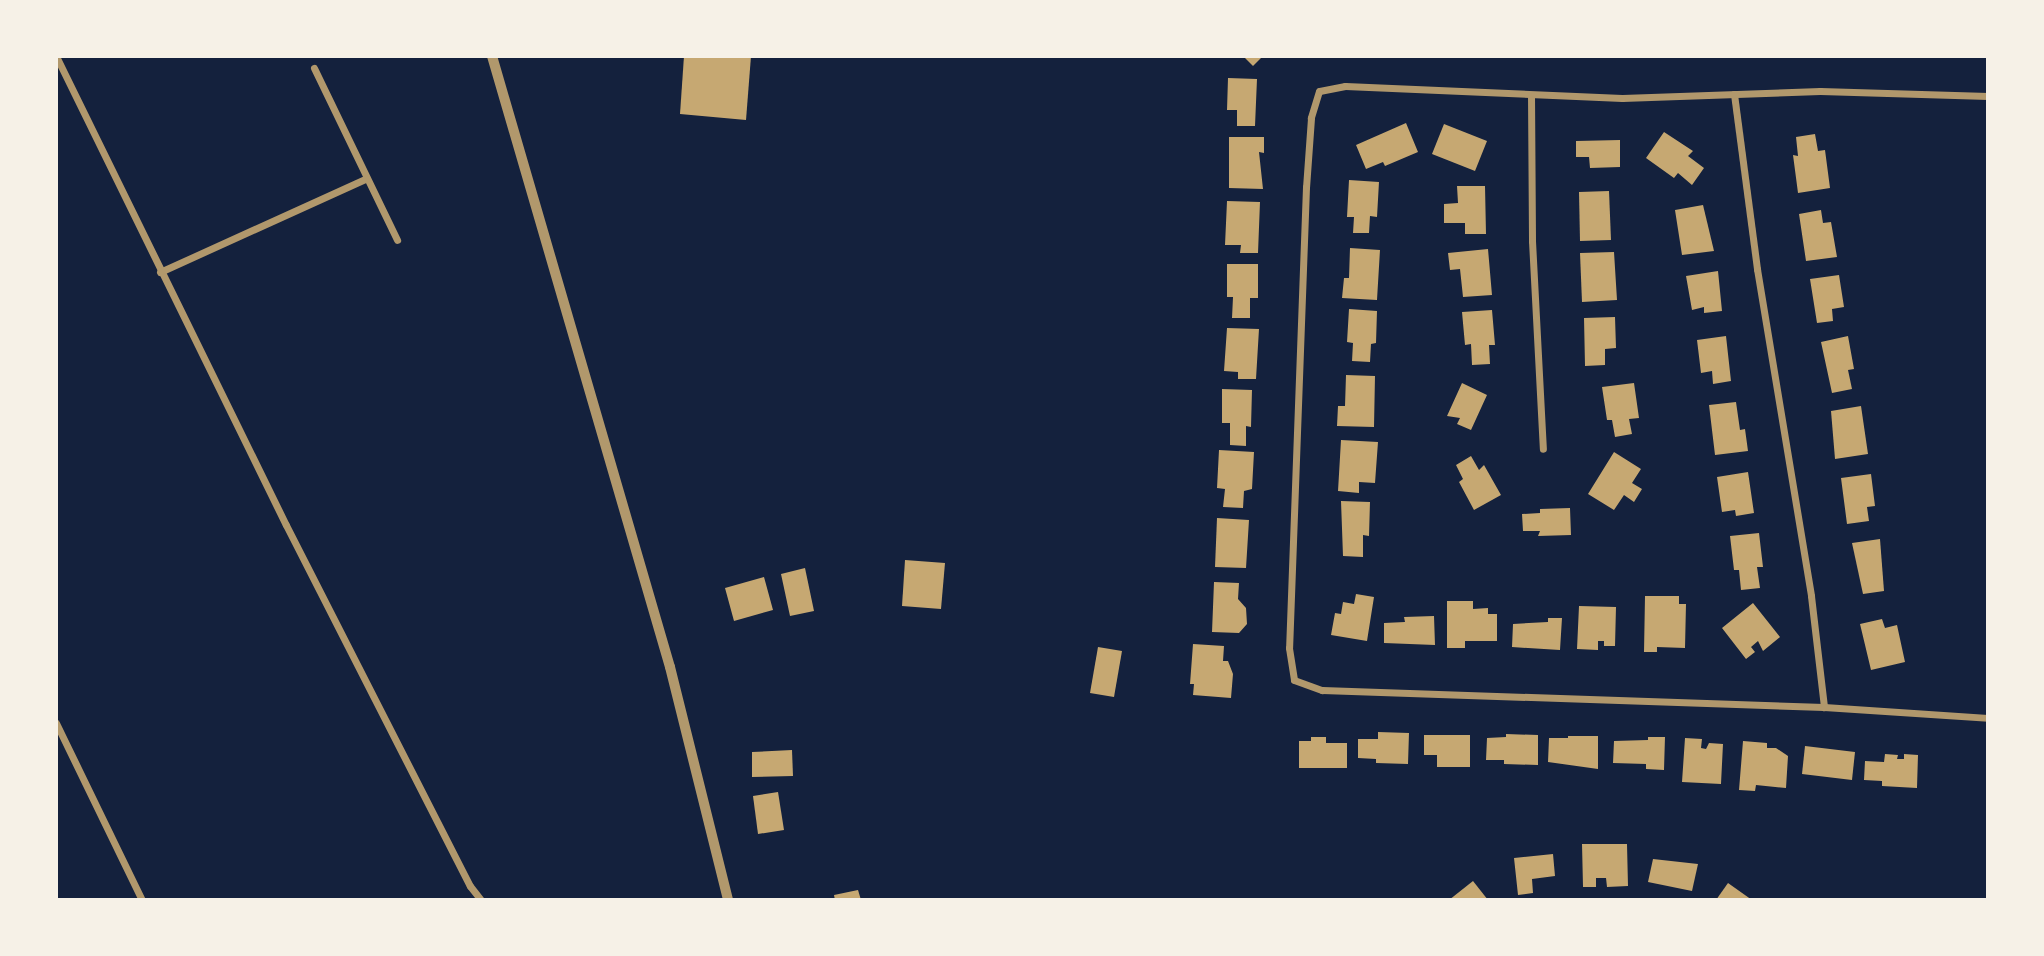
<!DOCTYPE html>
<html>
<head>
<meta charset="utf-8">
<style>
  body { margin:0 }
  #map { position:relative; width:2044px; height:956px; overflow:hidden; background:#14213d; font-family:Inter,sans-serif }
  div>[style] { position:absolute }
  .building>* { inset:0; background:#c6a872 }
  .minor>* { height:7px; margin:-3.5px; padding:0 3.5px; transform-origin:3.5px; border-radius:3.5px; background:#b1986c }
  .tertiary>* { height:10px; margin:-5px; padding:0 5px; transform-origin:5px; border-radius:5px; background:#b1986c }
  span { translate:-50% -50%; white-space:nowrap; text-align:center; line-height:1.15; -webkit-text-stroke:7px #f6f1e7; paint-order:stroke }
  .frame { position:absolute; inset:0; border:58px solid #f6f1e7; pointer-events:none }
</style>
</head>
<body>
<div id="map">
  <div class="building">
    <div style="clip-path:polygon(684px 56px,751px 56px,746px 120px,680px 114px)"></div>
    <div style="clip-path:polygon(1243px 56px,1263px 56px,1253px 66px)"></div>
    <div style="clip-path:polygon(1228px 78px,1257px 79px,1255px 126px,1237px 126px,1237px 110px,1227px 110px)"></div>
    <div style="clip-path:polygon(1406px 123px,1418px 152px,1385px 166px,1383px 162px,1366px 169px,1356px 145px)"></div>
    <div style="clip-path:polygon(1444px 124px,1487px 141px,1475px 171px,1432px 154px)"></div>
    <div style="clip-path:polygon(1664px 132px,1693px 151px,1688px 156px,1704px 168px,1692px 185px,1678px 173px,1674px 178px,1646px 158px)"></div>
    <div style="clip-path:polygon(1815px 134px,1818px 151px,1825px 150px,1830px 188px,1798px 193px,1793px 155px,1798px 156px,1796px 137px)"></div>
    <div style="clip-path:polygon(1229px 137px,1264px 137px,1264px 153px,1259px 152px,1263px 189px,1229px 188px)"></div>
    <div style="clip-path:polygon(1620px 140px,1620px 167px,1590px 168px,1589px 157px,1576px 157px,1576px 141px)"></div>
    <div style="clip-path:polygon(1349px 180px,1379px 182px,1377px 217px,1370px 216px,1369px 233px,1353px 233px,1354px 217px,1347px 217px)"></div>
    <div style="clip-path:polygon(1457px 186px,1485px 186px,1486px 234px,1465px 234px,1465px 223px,1444px 223px,1444px 204px,1458px 203px)"></div>
    <div style="clip-path:polygon(1609px 191px,1611px 240px,1580px 241px,1579px 192px)"></div>
    <div style="clip-path:polygon(1227px 201px,1260px 202px,1258px 253px,1240px 253px,1241px 245px,1225px 245px)"></div>
    <div style="clip-path:polygon(1703px 205px,1714px 251px,1682px 255px,1675px 210px)"></div>
    <div style="clip-path:polygon(1821px 210px,1823px 223px,1831px 222px,1837px 257px,1806px 261px,1799px 214px)"></div>
    <div style="clip-path:polygon(1350px 248px,1380px 250px,1377px 300px,1342px 298px,1344px 278px,1349px 278px)"></div>
    <div style="clip-path:polygon(1488px 249px,1492px 295px,1463px 297px,1460px 269px,1450px 270px,1448px 253px)"></div>
    <div style="clip-path:polygon(1614px 252px,1617px 300px,1582px 302px,1580px 253px)"></div>
    <div style="clip-path:polygon(1227px 264px,1258px 264px,1258px 298px,1250px 298px,1250px 318px,1232px 318px,1233px 297px,1227px 297px)"></div>
    <div style="clip-path:polygon(1718px 271px,1722px 311px,1704px 313px,1704px 307px,1692px 310px,1686px 276px)"></div>
    <div style="clip-path:polygon(1839px 275px,1844px 307px,1832px 309px,1833px 321px,1817px 323px,1810px 279px)"></div>
    <div style="clip-path:polygon(1349px 309px,1377px 311px,1376px 343px,1371px 344px,1370px 362px,1352px 361px,1353px 343px,1347px 342px)"></div>
    <div style="clip-path:polygon(1492px 310px,1495px 345px,1489px 345px,1490px 364px,1472px 365px,1471px 344px,1465px 345px,1462px 312px)"></div>
    <div style="clip-path:polygon(1615px 317px,1616px 348px,1605px 349px,1605px 365px,1585px 366px,1584px 318px)"></div>
    <div style="clip-path:polygon(1227px 328px,1259px 329px,1256px 379px,1238px 379px,1238px 372px,1224px 371px)"></div>
    <div style="clip-path:polygon(1726px 336px,1731px 381px,1713px 384px,1712px 371px,1701px 373px,1697px 340px)"></div>
    <div style="clip-path:polygon(1848px 336px,1854px 369px,1848px 370px,1852px 389px,1832px 393px,1821px 342px)"></div>
    <div style="clip-path:polygon(1346px 375px,1375px 376px,1374px 427px,1337px 426px,1338px 406px,1345px 406px)"></div>
    <div style="clip-path:polygon(1462px 383px,1487px 395px,1471px 430px,1457px 424px,1460px 418px,1447px 416px)"></div>
    <div style="clip-path:polygon(1634px 383px,1639px 418px,1629px 419px,1632px 434px,1615px 437px,1612px 420px,1607px 420px,1602px 387px)"></div>
    <div style="clip-path:polygon(1222px 389px,1252px 390px,1251px 427px,1246px 426px,1246px 446px,1230px 445px,1230px 423px,1222px 423px)"></div>
    <div style="clip-path:polygon(1736px 402px,1740px 430px,1745px 429px,1748px 451px,1715px 455px,1709px 405px)"></div>
    <div style="clip-path:polygon(1861px 406px,1868px 454px,1835px 459px,1831px 411px)"></div>
    <div style="clip-path:polygon(1341px 440px,1378px 442px,1375px 483px,1359px 482px,1359px 493px,1338px 491px)"></div>
    <div style="clip-path:polygon(1219px 450px,1254px 452px,1252px 489px,1244px 491px,1243px 508px,1223px 507px,1225px 489px,1217px 488px)"></div>
    <div style="clip-path:polygon(1614px 452px,1641px 469px,1632px 483px,1642px 489px,1634px 502px,1624px 495px,1614px 510px,1588px 494px)"></div>
    <div style="clip-path:polygon(1471px 456px,1479px 470px,1484px 465px,1501px 495px,1474px 510px,1459px 482px,1463px 479px,1456px 465px)"></div>
    <div style="clip-path:polygon(1748px 472px,1754px 513px,1736px 516px,1735px 510px,1722px 512px,1717px 477px)"></div>
    <div style="clip-path:polygon(1871px 474px,1875px 506px,1867px 507px,1869px 521px,1847px 524px,1841px 478px)"></div>
    <div style="clip-path:polygon(1341px 501px,1370px 502px,1369px 536px,1363px 535px,1363px 557px,1343px 556px)"></div>
    <div style="clip-path:polygon(1570px 508px,1571px 535px,1538px 536px,1540px 531px,1523px 531px,1522px 514px,1540px 513px,1540px 509px)"></div>
    <div style="clip-path:polygon(1217px 518px,1249px 520px,1246px 568px,1215px 567px)"></div>
    <div style="clip-path:polygon(1759px 533px,1763px 567px,1757px 567px,1760px 588px,1741px 590px,1739px 570px,1734px 570px,1730px 536px)"></div>
    <div style="clip-path:polygon(1880px 539px,1884px 591px,1863px 594px,1852px 543px)"></div>
    <div style="clip-path:polygon(905px 560px,945px 563px,941px 609px,902px 606px)"></div>
    <div style="clip-path:polygon(805px 568px,814px 611px,790px 616px,781px 574px)"></div>
    <div style="clip-path:polygon(764px 577px,773px 610px,734px 621px,725px 588px)"></div>
    <div style="clip-path:polygon(1214px 582px,1239px 583px,1238px 599px,1246px 608px,1247px 624px,1239px 633px,1212px 632px)"></div>
    <div style="clip-path:polygon(1356px 594px,1374px 597px,1367px 641px,1331px 635px,1335px 613px,1341px 614px,1343px 602px,1354px 604px)"></div>
    <div style="clip-path:polygon(1645px 596px,1679px 596px,1679px 604px,1686px 604px,1685px 648px,1657px 647px,1657px 652px,1644px 652px)"></div>
    <div style="clip-path:polygon(1447px 601px,1473px 601px,1473px 609px,1488px 608px,1488px 614px,1497px 614px,1497px 641px,1465px 641px,1465px 648px,1447px 648px)"></div>
    <div style="clip-path:polygon(1753px 603px,1780px 637px,1763px 651px,1758px 641px,1751px 647px,1755px 652px,1746px 659px,1722px 628px)"></div>
    <div style="clip-path:polygon(1579px 606px,1616px 607px,1615px 646px,1604px 646px,1604px 641px,1598px 641px,1598px 650px,1577px 649px)"></div>
    <div style="clip-path:polygon(1434px 616px,1435px 645px,1384px 643px,1384px 623px,1405px 622px,1404px 617px)"></div>
    <div style="clip-path:polygon(1548px 618px,1562px 618px,1560px 650px,1512px 647px,1513px 624px,1548px 622px)"></div>
    <div style="clip-path:polygon(1882px 619px,1885px 628px,1897px 625px,1905px 662px,1871px 670px,1860px 624px)"></div>
    <div style="clip-path:polygon(1193px 644px,1224px 646px,1223px 661px,1228px 661px,1233px 674px,1231px 698px,1193px 695px,1194px 684px,1190px 684px)"></div>
    <div style="clip-path:polygon(1098px 647px,1122px 651px,1114px 697px,1090px 693px)"></div>
    <div style="clip-path:polygon(1378px 732px,1409px 733px,1408px 764px,1376px 763px,1376px 759px,1358px 758px,1358px 739px,1378px 739px)"></div>
    <div style="clip-path:polygon(1506px 734px,1538px 735px,1538px 765px,1504px 764px,1504px 760px,1486px 760px,1487px 738px,1506px 737px)"></div>
    <div style="clip-path:polygon(1424px 735px,1470px 735px,1470px 767px,1437px 767px,1437px 755px,1424px 755px)"></div>
    <div style="clip-path:polygon(1568px 736px,1598px 736px,1598px 769px,1548px 762px,1549px 738px,1568px 738px)"></div>
    <div style="clip-path:polygon(1311px 737px,1326px 737px,1326px 743px,1347px 743px,1347px 768px,1299px 768px,1299px 741px,1311px 741px)"></div>
    <div style="clip-path:polygon(1648px 737px,1665px 737px,1664px 770px,1646px 769px,1646px 764px,1613px 763px,1614px 741px,1648px 740px)"></div>
    <div style="clip-path:polygon(1685px 738px,1702px 739px,1701px 748px,1706px 749px,1709px 743px,1723px 744px,1721px 784px,1682px 782px)"></div>
    <div style="clip-path:polygon(1743px 741px,1767px 743px,1767px 748px,1776px 748px,1788px 756px,1786px 788px,1756px 785px,1755px 791px,1739px 790px)"></div>
    <div style="clip-path:polygon(1805px 746px,1855px 752px,1852px 780px,1802px 774px)"></div>
    <div style="clip-path:polygon(792px 750px,793px 776px,752px 777px,752px 752px)"></div>
    <div style="clip-path:polygon(1885px 754px,1898px 755px,1897px 759px,1904px 759px,1904px 754px,1918px 755px,1917px 788px,1882px 786px,1882px 781px,1864px 780px,1865px 761px,1884px 762px)"></div>
    <div style="clip-path:polygon(778px 792px,784px 830px,758px 834px,753px 796px)"></div>
    <div style="clip-path:polygon(1582px 844px,1627px 844px,1628px 886px,1607px 887px,1606px 878px,1596px 878px,1596px 887px,1583px 887px)"></div>
    <div style="clip-path:polygon(1553px 854px,1555px 876px,1532px 879px,1533px 893px,1518px 895px,1514px 858px)"></div>
    <div style="clip-path:polygon(1653px 859px,1698px 864px,1692px 891px,1648px 882px)"></div>
    <div style="clip-path:polygon(1473px 881px,1488px 900px,1449px 900px)"></div>
    <div style="clip-path:polygon(1728px 883px,1752px 900px,1716px 900px)"></div>
    <div style="clip-path:polygon(858px 890px,861px 900px,835px 900px,834px 895px)"></div>
  </div>
  <div class="minor">
    <div style="left:56px;top:56px;width:522px;rotate:63.88deg"></div>
    <div style="left:286px;top:525px;width:405px;rotate:63deg"></div>
    <div style="left:470px;top:886px;width:18px;rotate:52deg"></div>
    <div style="left:314px;top:68px;width:191px;rotate:64.2deg"></div>
    <div style="left:1734px;top:94px;width:177px;rotate:82.5deg"></div>
    <div style="left:1757px;top:269px;width:331px;rotate:80.6deg"></div>
    <div style="left:1811px;top:596px;width:112px;rotate:83.3deg"></div>
    <div style="left:1531px;top:95px;width:146px;rotate:89.6deg"></div>
    <div style="left:1532px;top:241px;width:208px;rotate:87deg"></div>
    <div style="left:1988px;top:96px;width:168px;rotate:-178.3deg"></div>
    <div style="left:1820px;top:91px;width:198px;rotate:178deg"></div>
    <div style="left:1622px;top:98px;width:277px;rotate:-177.5deg"></div>
    <div style="left:1345px;top:86px;width:26px;rotate:169deg"></div>
    <div style="left:1319px;top:91px;width:28px;rotate:107deg"></div>
    <div style="left:1311px;top:118px;width:69px;rotate:94.1deg"></div>
    <div style="left:1306px;top:187px;width:461px;rotate:92.1deg"></div>
    <div style="left:1289px;top:648px;width:32px;rotate:81deg"></div>
    <div style="left:1294px;top:680px;width:30px;rotate:20deg"></div>
    <div style="left:1322px;top:690px;width:502px;rotate:1.94deg"></div>
    <div style="left:1824px;top:707px;width:164px;rotate:3.8deg"></div>
    <div style="left:160px;top:272px;width:227px;rotate:-24.4deg"></div>
    <div style="left:56px;top:723px;width:197px;rotate:64.1deg"></div>
  </div>
  <div class="tertiary">
    <div style="left:492px;top:56px;width:636px;rotate:73.76deg"></div>
    <div style="left:670px;top:667px;width:240px;rotate:76deg"></div>
  </div>
  <div class="frame"></div>
</div>
</body>
</html>
